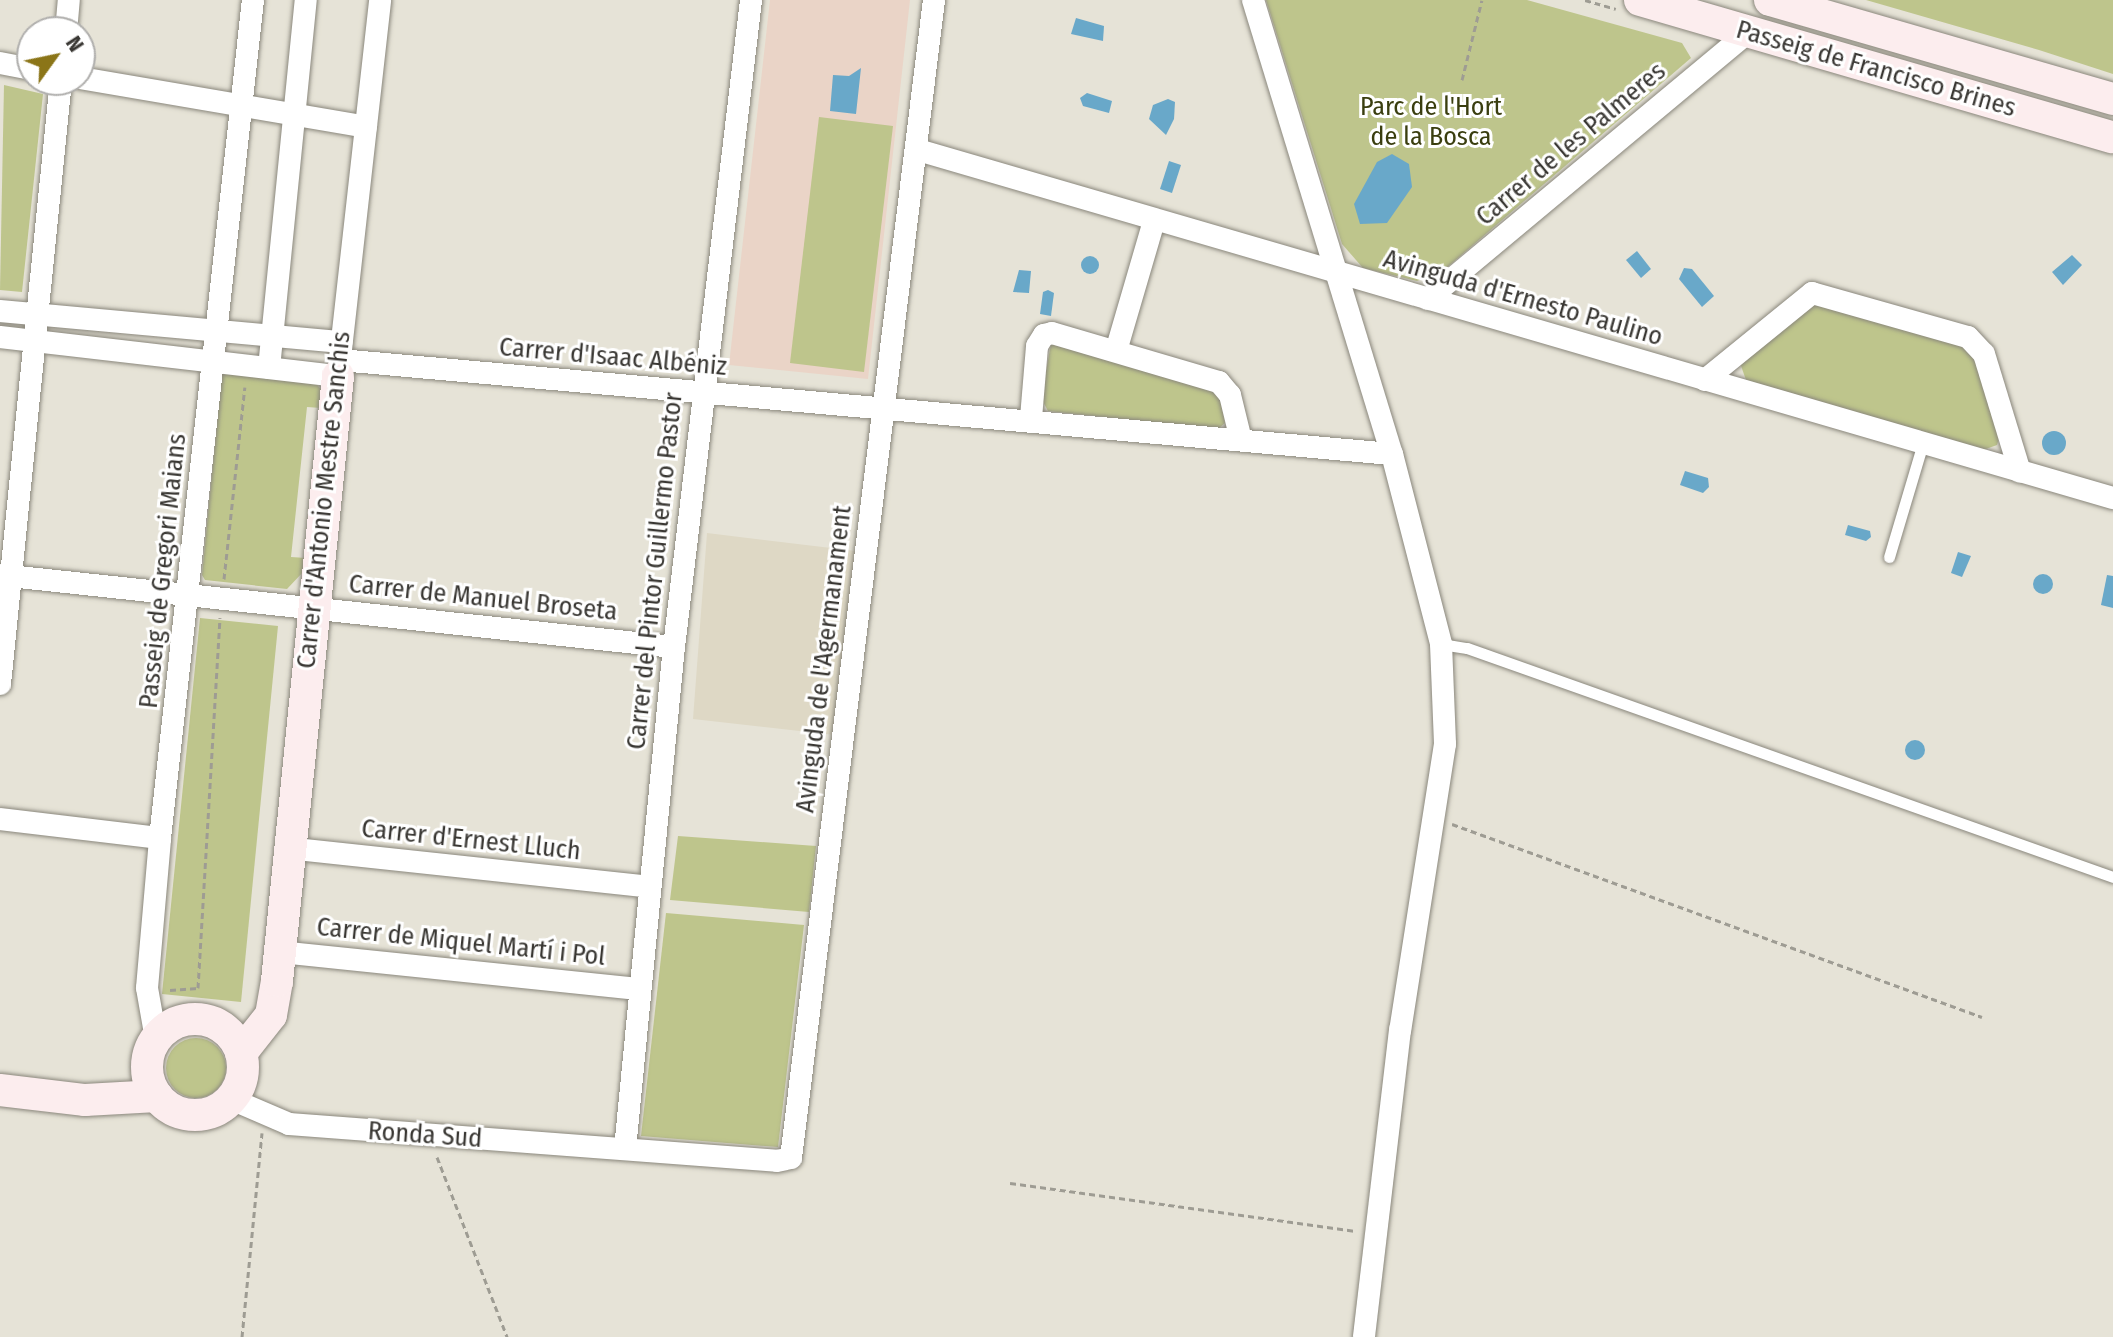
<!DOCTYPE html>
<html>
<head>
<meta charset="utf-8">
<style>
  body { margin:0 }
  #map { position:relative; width:2113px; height:1337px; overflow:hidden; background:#e6e3d7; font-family:"Fira Sans Condensed",sans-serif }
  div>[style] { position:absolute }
  .built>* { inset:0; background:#ded8c5 }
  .education>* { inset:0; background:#ead4c7 }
  .green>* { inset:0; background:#bec58c }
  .round { border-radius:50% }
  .water>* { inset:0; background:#69a8c9 }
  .path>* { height:3px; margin-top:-1.5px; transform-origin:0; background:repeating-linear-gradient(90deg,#9e9c93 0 6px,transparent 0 10px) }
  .roads { filter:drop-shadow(0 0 2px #8a877c) drop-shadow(0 0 2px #8a877c) }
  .lane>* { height:11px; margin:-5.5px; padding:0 5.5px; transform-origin:5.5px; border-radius:5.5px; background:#fff }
  .street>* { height:22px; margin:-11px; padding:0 11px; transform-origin:11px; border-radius:11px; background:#fff }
  .secondary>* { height:32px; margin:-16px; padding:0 16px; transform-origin:16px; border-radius:16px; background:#fcedee }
  .secondary>.ring { margin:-16px; padding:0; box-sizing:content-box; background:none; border:32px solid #fcedee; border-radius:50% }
  span { translate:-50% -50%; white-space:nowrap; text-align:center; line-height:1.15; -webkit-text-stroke:6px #fff; paint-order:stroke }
  .street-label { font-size:26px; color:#393733 }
  .park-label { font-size:26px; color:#3a3e0f }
  .north { position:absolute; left:16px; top:16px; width:80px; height:80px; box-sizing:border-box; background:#fff; border:2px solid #b0afad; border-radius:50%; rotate:57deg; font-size:22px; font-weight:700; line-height:32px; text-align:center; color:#393733 }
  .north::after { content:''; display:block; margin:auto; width:28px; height:36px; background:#8b7518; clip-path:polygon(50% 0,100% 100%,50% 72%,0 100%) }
</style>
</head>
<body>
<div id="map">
  <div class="built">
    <div style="clip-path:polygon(707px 533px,856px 551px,835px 735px,693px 719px)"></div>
  </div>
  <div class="education">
    <div style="clip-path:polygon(770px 0,910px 0,868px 379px,729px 365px)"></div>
  </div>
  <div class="green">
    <div style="clip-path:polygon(1266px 0,1527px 0,1682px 43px,1691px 58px,1444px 270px,1417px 281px,1363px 268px,1342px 244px)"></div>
    <div style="clip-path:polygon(1866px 0,2113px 0,2113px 74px,2039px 50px)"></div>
    <div style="clip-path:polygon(4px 85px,43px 94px,22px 292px,0 290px)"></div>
    <div style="clip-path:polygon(819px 117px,893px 126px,864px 372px,790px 363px)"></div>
    <div style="clip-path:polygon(1812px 300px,1971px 346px,2000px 435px,1997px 445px,1983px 450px,1746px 380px,1740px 363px)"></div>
    <div style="clip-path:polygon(1051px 344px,1210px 389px,1220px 398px,1225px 423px,1218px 429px,1048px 411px,1041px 398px)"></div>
    <div style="clip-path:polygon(222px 373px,312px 378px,322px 391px,321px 408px,307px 407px,291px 557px,306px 558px,304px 571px,287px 589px,205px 580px,202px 575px)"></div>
    <div style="clip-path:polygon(200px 618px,278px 626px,241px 1002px,162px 994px)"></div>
    <div style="clip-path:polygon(678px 836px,816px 846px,809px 912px,670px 900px)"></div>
    <div style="clip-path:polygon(666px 913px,804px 925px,778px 1147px,641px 1136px)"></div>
    <div class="round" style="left:166px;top:1038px;width:60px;height:60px"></div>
  </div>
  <div class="water">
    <div style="clip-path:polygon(1076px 18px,1104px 26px,1103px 41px,1071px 34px)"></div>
    <div style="clip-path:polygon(861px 68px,856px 114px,830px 111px,833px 75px,849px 76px)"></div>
    <div style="clip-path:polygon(1087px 93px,1112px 101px,1109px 113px,1083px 106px,1080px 98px)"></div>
    <div style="clip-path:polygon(1168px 99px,1175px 102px,1174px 119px,1166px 135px,1149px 119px,1153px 105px)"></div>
    <div style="clip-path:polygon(1392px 154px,1409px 164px,1412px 187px,1387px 223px,1360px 224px,1354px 204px,1377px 162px)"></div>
    <div style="clip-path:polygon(1169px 161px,1181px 165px,1172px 193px,1160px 189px)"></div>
    <div style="clip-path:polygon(1637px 251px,1651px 269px,1641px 278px,1626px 260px)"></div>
    <div style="clip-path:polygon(2072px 255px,2082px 265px,2063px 285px,2052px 272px)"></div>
    <div class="round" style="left:1081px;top:256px;width:18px;height:18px"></div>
    <div style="clip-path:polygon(1684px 268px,1692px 269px,1714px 296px,1702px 307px,1679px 279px)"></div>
    <div style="clip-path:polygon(1019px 270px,1031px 271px,1029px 293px,1013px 292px)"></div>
    <div style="clip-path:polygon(1048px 290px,1054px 293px,1051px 316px,1040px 314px,1043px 292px)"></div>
    <div class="round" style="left:2042px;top:431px;width:24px;height:24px"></div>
    <div style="clip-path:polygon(1685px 471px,1708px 478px,1709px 487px,1703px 493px,1680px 485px)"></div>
    <div style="clip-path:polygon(1848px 525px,1870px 531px,1871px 537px,1866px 541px,1845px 535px)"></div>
    <div style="clip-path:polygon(1958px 552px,1971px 556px,1962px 577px,1951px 573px)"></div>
    <div class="round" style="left:2033px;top:574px;width:20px;height:20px"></div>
    <div style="clip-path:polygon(2107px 575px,2113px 576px,2113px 608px,2101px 605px)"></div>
    <div class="round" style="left:1905px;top:740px;width:20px;height:20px"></div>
  </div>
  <div class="path">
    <div style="left:1585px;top:0;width:32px;rotate:16deg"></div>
    <div style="left:1462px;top:80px;width:82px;rotate:-76deg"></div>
    <div style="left:224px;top:579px;width:193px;rotate:-83.8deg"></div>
    <div style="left:1452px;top:824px;width:564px;rotate:20.01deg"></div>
    <div style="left:170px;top:990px;width:28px;rotate:-4deg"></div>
    <div style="left:198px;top:988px;width:371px;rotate:-86.6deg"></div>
    <div style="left:437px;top:1157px;width:193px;rotate:68.7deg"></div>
    <div style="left:1010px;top:1183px;width:347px;rotate:7.9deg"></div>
    <div style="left:242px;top:1337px;width:205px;rotate:-84.4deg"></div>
  </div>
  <div class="roads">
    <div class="lane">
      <div style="left:1889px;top:557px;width:119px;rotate:-73.4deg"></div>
      <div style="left:1441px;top:644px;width:26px;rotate:9deg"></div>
      <div style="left:1467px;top:648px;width:685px;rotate:19.52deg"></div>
    </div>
    <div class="street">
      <div style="left:1253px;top:0;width:475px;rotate:73deg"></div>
      <div style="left:1392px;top:454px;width:196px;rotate:75.5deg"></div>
      <div style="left:1441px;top:644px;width:100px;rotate:87.7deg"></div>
      <div style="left:1445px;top:744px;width:290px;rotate:98.9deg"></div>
      <div style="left:1400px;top:1030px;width:309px;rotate:96.7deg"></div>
      <div style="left:66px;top:32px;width:32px;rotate:-85deg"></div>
      <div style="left:0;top:63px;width:33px;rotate:11deg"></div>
      <div style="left:80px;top:78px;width:290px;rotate:9.7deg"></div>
      <div style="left:918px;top:150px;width:1245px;rotate:16.24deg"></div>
      <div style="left:1428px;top:299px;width:418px;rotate:-39.8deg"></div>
      <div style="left:0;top:311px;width:343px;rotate:5.2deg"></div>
      <div style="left:0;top:337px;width:340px;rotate:6.6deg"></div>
      <div style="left:338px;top:376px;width:378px;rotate:-83.6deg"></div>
      <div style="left:1116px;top:351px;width:135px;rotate:-73.7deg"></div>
      <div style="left:340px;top:360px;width:1056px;rotate:5.11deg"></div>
      <div style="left:269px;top:368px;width:370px;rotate:-84.3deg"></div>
      <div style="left:1705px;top:380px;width:138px;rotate:-39.1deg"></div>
      <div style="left:1812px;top:293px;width:162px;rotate:15.8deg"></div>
      <div style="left:1968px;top:337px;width:23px;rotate:47deg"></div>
      <div style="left:1984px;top:354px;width:123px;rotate:73deg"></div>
      <div style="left:1031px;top:418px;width:72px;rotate:-85.2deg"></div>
      <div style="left:1037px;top:346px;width:13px;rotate:-58deg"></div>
      <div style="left:1044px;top:335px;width:8px;rotate:-14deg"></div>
      <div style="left:1052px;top:333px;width:174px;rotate:16.4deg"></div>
      <div style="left:1219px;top:382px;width:17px;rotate:50deg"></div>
      <div style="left:1230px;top:395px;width:46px;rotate:76.3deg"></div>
      <div style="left:0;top:575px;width:678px;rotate:6.1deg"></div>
      <div style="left:0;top:684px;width:607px;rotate:-84.23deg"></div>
      <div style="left:0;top:819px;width:161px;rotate:6.8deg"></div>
      <div style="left:287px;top:848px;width:364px;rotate:6.1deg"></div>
      <div style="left:280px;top:952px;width:359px;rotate:5.9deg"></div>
      <div style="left:156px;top:1039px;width:52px;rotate:-100deg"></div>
      <div style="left:147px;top:988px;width:151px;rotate:-85deg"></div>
      <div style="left:160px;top:838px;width:843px;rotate:-83.67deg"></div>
      <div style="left:231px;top:1099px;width:63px;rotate:23.3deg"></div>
      <div style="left:289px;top:1124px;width:489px;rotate:4.3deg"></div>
      <div style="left:777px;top:1161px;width:14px;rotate:-12deg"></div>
      <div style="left:791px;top:1158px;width:1167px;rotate:-82.96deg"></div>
      <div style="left:625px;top:1149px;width:504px;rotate:-84.43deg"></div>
      <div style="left:674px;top:647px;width:652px;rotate:-83.21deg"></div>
    </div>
    <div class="secondary">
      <div style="left:1640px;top:0;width:492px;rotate:16.2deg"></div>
      <div style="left:1770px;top:0;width:357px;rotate:16.1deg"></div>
      <div class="ring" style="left:147px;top:1019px;width:64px;height:64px"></div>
      <div style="left:241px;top:1053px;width:48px;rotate:-51.7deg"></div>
      <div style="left:271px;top:1015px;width:35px;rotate:-80deg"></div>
      <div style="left:277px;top:981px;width:608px;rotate:-84.24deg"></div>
      <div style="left:0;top:1090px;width:86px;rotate:6.7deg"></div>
      <div style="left:85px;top:1100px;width:72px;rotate:-3.2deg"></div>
    </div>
  </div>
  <div class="street-label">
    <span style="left:1876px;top:69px;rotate:16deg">Passeig de Francisco Brines</span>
    <span style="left:1571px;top:144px;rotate:-40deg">Carrer de les Palmeres</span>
    <span style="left:1523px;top:298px;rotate:16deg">Avinguda d'Ernesto Paulino</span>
    <span style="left:613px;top:357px;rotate:5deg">Carrer d'Isaac Albéniz</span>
    <span style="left:324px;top:500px;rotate:-84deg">Carrer d'Antonio Mestre Sanchis</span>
    <span style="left:163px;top:571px;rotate:-84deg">Passeig de Gregori Maians</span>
    <span style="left:655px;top:571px;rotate:-84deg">Carrer del Pintor Guillermo Pastor</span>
    <span style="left:483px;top:598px;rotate:6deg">Carrer de Manuel Broseta</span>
    <span style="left:824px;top:659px;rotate:-83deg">Avinguda de l'Agermanament</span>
    <span style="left:471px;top:840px;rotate:6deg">Carrer d'Ernest Lluch</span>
    <span style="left:461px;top:942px;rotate:6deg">Carrer de Miquel Martí i Pol</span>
    <span style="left:425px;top:1135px;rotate:4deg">Ronda Sud</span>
  </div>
  <div class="park-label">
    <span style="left:1431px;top:122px">Parc de l'Hort<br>de la Bosca</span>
  </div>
  <div class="north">N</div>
</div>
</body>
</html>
